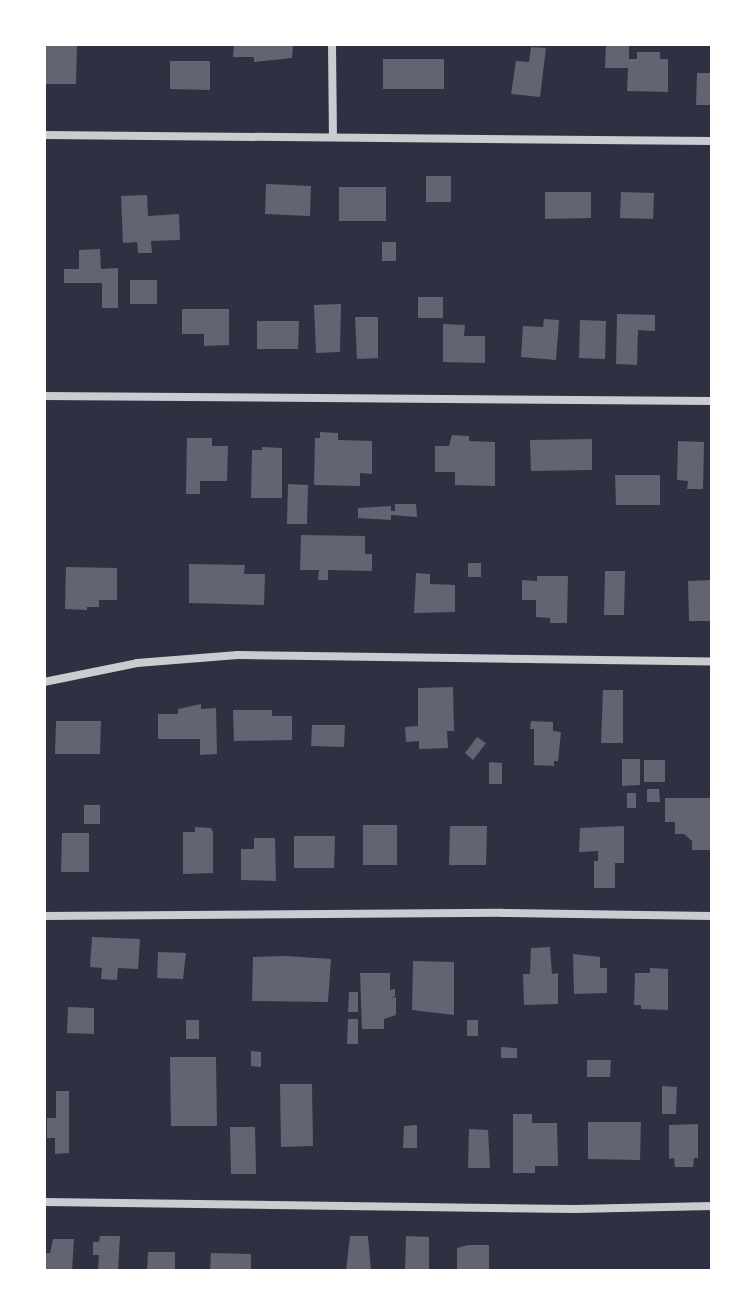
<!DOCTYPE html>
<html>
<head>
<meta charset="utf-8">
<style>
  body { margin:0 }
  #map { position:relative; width:756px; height:1315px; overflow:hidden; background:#2d3142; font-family:"IBM Plex Sans",sans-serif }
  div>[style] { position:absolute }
  .building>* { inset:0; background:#626471 }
  .minor>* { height:8px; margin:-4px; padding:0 4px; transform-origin:4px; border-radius:4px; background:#caccd0 }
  span { translate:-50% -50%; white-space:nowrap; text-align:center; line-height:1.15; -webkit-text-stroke:7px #fff; paint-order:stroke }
  .frame { position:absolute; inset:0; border:46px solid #fff; pointer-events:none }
</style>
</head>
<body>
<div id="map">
  <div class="building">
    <div style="clip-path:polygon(44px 44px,77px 44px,76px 84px,44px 84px)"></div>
    <div style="clip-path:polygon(234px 44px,293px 44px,292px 58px,254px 62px,254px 57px,233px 57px)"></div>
    <div style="clip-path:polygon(606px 44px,629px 44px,629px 59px,637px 59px,637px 52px,660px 52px,660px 59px,668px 59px,668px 92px,627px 91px,628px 68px,605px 68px)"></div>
    <div style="clip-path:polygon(531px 47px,546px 48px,540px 97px,511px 94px,516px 61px,529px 62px)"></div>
    <div style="clip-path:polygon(383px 59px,444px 59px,444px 89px,383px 89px)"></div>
    <div style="clip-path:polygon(170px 61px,210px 61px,210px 90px,170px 89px)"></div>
    <div style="clip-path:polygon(697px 73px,712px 73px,712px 105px,696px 105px)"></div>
    <div style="clip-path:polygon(426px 176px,451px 176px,451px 202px,426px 202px)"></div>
    <div style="clip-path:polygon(266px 184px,311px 186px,310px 216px,265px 214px)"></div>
    <div style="clip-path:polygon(339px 187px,386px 187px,386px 221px,339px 221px)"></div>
    <div style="clip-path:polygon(545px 192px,591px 192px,591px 218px,545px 219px)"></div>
    <div style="clip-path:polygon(621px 192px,654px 193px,653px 219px,620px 218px)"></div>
    <div style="clip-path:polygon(147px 195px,148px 216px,179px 214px,180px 240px,151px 241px,152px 253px,138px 253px,137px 242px,123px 243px,121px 196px)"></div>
    <div style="clip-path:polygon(382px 242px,396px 242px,396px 261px,382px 261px)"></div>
    <div style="clip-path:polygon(100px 249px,101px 269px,118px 268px,118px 308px,102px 308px,102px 283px,64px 283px,64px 269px,79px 269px,79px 250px)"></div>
    <div style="clip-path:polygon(130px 280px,157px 280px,157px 304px,130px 304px)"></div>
    <div style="clip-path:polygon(418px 297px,443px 297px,443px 318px,418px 318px)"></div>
    <div style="clip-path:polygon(341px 304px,340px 352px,316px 353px,314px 305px)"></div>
    <div style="clip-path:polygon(182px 309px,229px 309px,229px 345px,204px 346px,204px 334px,182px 334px)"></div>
    <div style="clip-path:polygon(617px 314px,655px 315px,655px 331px,638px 330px,637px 365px,616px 364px)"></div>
    <div style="clip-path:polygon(355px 317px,378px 317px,378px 358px,357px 359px)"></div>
    <div style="clip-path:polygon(544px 319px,559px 320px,556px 360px,521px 357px,523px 326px,543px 327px)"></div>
    <div style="clip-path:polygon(580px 320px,606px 321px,605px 359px,579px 358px)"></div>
    <div style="clip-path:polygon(257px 321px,299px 321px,298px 349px,257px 349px)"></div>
    <div style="clip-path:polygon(443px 324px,465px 325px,464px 336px,485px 336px,485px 363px,443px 362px)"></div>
    <div style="clip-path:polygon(320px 432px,338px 433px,338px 440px,372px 441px,372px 474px,360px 473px,360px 486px,314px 485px,315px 438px,320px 438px)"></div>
    <div style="clip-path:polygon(452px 435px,469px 436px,469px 441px,495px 442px,495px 486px,455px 485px,455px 472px,435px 472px,435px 446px,449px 446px)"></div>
    <div style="clip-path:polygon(187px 438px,212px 438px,212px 446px,228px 446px,227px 481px,200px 481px,200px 494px,186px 494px)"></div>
    <div style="clip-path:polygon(592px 439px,592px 470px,531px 471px,530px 440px)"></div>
    <div style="clip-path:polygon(678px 441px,704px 442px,703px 489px,687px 489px,688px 481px,677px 480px)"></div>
    <div style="clip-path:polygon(262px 447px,282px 448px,282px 498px,251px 498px,252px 450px,262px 450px)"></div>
    <div style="clip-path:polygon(615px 475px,660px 475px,660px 505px,616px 505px)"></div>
    <div style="clip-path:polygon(288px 484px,308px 485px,307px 524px,287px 524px)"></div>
    <div style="clip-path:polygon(395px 504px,416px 504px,417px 517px,391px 515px,391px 520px,358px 518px,358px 508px,391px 506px,391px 511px,395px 511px)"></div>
    <div style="clip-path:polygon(301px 535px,365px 536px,365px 554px,372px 554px,372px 571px,328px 570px,328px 580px,318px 580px,319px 570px,300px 570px)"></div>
    <div style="clip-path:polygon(468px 563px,481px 563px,481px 577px,468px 577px)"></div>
    <div style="clip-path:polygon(189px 564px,245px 565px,244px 574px,265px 574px,264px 605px,189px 603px)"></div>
    <div style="clip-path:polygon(66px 567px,117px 568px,117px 600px,99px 600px,99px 607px,87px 607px,87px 610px,65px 609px)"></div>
    <div style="clip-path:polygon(605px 571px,625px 571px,624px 615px,604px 615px)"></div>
    <div style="clip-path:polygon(416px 573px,430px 574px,430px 584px,455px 585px,455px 612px,414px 613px)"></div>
    <div style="clip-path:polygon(537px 576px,568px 576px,567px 623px,550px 623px,550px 618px,536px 617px,536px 600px,522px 600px,522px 580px,537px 581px)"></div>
    <div style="clip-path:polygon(712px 580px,712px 621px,689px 621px,688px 581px)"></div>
    <div style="clip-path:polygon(453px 687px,454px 731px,447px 731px,448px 748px,419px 749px,419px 741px,406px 742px,405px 727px,418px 726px,418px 688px)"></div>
    <div style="clip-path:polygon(603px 690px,623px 690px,623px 743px,601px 743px)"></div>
    <div style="clip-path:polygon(201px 704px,201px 709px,216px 708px,217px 754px,200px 755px,200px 739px,158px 739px,158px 714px,178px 714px,178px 709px)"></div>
    <div style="clip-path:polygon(233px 710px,272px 710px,272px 716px,292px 716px,292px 740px,234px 741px)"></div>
    <div style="clip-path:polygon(56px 721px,101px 721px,100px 754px,55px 754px)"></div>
    <div style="clip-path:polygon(531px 721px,553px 722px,553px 731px,561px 732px,558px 761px,554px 761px,554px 766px,534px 765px,534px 729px,530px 729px)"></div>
    <div style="clip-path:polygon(312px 725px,345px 725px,344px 747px,311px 746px)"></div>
    <div style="clip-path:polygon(477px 737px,486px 743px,473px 760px,465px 753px)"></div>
    <div style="clip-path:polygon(622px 759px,640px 759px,640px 785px,622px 786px)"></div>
    <div style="clip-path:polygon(644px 760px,665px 760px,665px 782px,644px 782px)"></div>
    <div style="clip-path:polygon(489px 762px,502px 763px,502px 784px,489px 784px)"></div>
    <div style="clip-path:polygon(647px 789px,659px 789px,660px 802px,647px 802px)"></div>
    <div style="clip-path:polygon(627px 793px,636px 793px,636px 808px,627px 808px)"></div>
    <div style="clip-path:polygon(665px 798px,712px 798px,712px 850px,692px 850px,692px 841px,684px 834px,675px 834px,675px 822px,665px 822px)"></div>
    <div style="clip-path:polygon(84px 805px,100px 805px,100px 824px,84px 824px)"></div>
    <div style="clip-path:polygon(363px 825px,397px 825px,397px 865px,363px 865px)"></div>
    <div style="clip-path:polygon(450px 826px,487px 826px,486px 865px,449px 865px)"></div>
    <div style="clip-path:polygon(624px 826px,624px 863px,615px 863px,615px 888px,594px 888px,594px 861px,598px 861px,598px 851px,579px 852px,580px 828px)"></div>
    <div style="clip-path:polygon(195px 827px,211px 828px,213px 832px,213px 873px,183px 874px,183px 832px,195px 832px)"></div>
    <div style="clip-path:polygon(62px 833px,89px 833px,89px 872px,61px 872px)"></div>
    <div style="clip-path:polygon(294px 836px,335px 836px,334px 868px,294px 868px)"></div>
    <div style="clip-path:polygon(254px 838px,275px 838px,276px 881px,241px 880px,241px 849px,254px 849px)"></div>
    <div style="clip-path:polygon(92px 937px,140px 939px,138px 969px,118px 968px,117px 980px,101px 979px,102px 968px,90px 967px)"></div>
    <div style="clip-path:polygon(550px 947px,552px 974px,558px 973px,558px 1004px,524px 1005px,523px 974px,530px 974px,531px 948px)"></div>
    <div style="clip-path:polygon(158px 952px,186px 953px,183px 979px,157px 978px)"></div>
    <div style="clip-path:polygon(573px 954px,600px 957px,600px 968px,607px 968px,607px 993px,574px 994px)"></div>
    <div style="clip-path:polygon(286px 956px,331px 959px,328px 1002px,252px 1001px,253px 957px)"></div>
    <div style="clip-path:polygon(413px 961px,454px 962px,454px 1015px,412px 1010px)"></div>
    <div style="clip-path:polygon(650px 968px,668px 969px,668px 1010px,641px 1009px,641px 1005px,634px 1005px,635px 973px,650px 973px)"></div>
    <div style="clip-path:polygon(360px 973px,390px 973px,390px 990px,395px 989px,395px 996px,390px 998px,396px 997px,396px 1015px,384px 1019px,384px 1029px,362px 1029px)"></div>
    <div style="clip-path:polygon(349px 992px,358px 992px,358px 1012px,348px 1012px)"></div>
    <div style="clip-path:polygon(68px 1007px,94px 1008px,94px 1034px,67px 1033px)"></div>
    <div style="clip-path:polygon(348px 1019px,358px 1019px,358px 1044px,347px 1044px)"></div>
    <div style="clip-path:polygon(186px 1020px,199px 1020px,199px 1039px,186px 1039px)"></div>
    <div style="clip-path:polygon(467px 1020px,478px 1020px,478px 1036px,467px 1036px)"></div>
    <div style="clip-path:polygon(501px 1047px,517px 1048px,517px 1058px,501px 1058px)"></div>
    <div style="clip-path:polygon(251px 1051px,261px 1052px,261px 1067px,251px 1066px)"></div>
    <div style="clip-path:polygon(170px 1057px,216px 1057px,217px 1126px,171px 1126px)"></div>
    <div style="clip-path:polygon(587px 1060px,611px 1060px,610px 1077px,587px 1077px)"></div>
    <div style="clip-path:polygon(280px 1084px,312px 1084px,313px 1146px,281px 1147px)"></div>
    <div style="clip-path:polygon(662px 1086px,677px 1087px,676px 1114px,662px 1114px)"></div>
    <div style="clip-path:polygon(56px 1091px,69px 1091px,69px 1153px,55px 1154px,55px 1138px,47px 1138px,47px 1118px,56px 1118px)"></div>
    <div style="clip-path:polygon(513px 1114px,532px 1114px,532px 1123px,557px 1123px,558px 1166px,535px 1166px,535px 1173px,513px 1173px)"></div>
    <div style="clip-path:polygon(588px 1122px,641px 1122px,640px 1160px,588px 1159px)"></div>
    <div style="clip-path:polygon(698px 1124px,698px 1158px,694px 1158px,693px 1167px,675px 1167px,674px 1158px,669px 1159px,669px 1125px)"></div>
    <div style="clip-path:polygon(417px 1125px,417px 1148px,403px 1148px,404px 1126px)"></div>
    <div style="clip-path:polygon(230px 1127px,255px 1127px,256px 1174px,231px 1174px)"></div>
    <div style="clip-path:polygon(469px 1129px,488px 1130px,490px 1168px,468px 1168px)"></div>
    <div style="clip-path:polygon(100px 1236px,120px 1236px,118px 1271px,98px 1271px,99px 1255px,93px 1255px,93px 1242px,99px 1242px)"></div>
    <div style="clip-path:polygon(350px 1236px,368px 1236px,371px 1271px,346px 1271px)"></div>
    <div style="clip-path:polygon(406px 1236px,429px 1237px,429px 1271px,405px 1271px)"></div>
    <div style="clip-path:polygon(53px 1239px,74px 1239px,72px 1271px,44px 1271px,44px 1253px,50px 1253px)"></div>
    <div style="clip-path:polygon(468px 1245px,489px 1245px,489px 1271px,457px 1271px,457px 1248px)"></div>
    <div style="clip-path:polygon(148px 1252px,175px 1252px,175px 1271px,147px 1271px)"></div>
    <div style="clip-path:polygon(211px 1253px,251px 1254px,251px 1271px,210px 1271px)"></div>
  </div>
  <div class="minor">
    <div style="left:332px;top:44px;width:93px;rotate:89.4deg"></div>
    <div style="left:44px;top:135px;width:668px;rotate:0.51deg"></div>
    <div style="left:44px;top:396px;width:668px;rotate:0.43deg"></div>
    <div style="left:44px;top:682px;width:95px;rotate:-11.5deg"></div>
    <div style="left:137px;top:663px;width:101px;rotate:-4.5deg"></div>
    <div style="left:238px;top:655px;width:474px;rotate:0.8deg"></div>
    <div style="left:44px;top:916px;width:458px;rotate:-0.4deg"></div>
    <div style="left:502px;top:913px;width:210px;rotate:0.8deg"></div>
    <div style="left:44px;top:1202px;width:531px;rotate:0.76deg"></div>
    <div style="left:575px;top:1209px;width:137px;rotate:-1.3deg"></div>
  </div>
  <div class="frame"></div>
</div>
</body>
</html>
